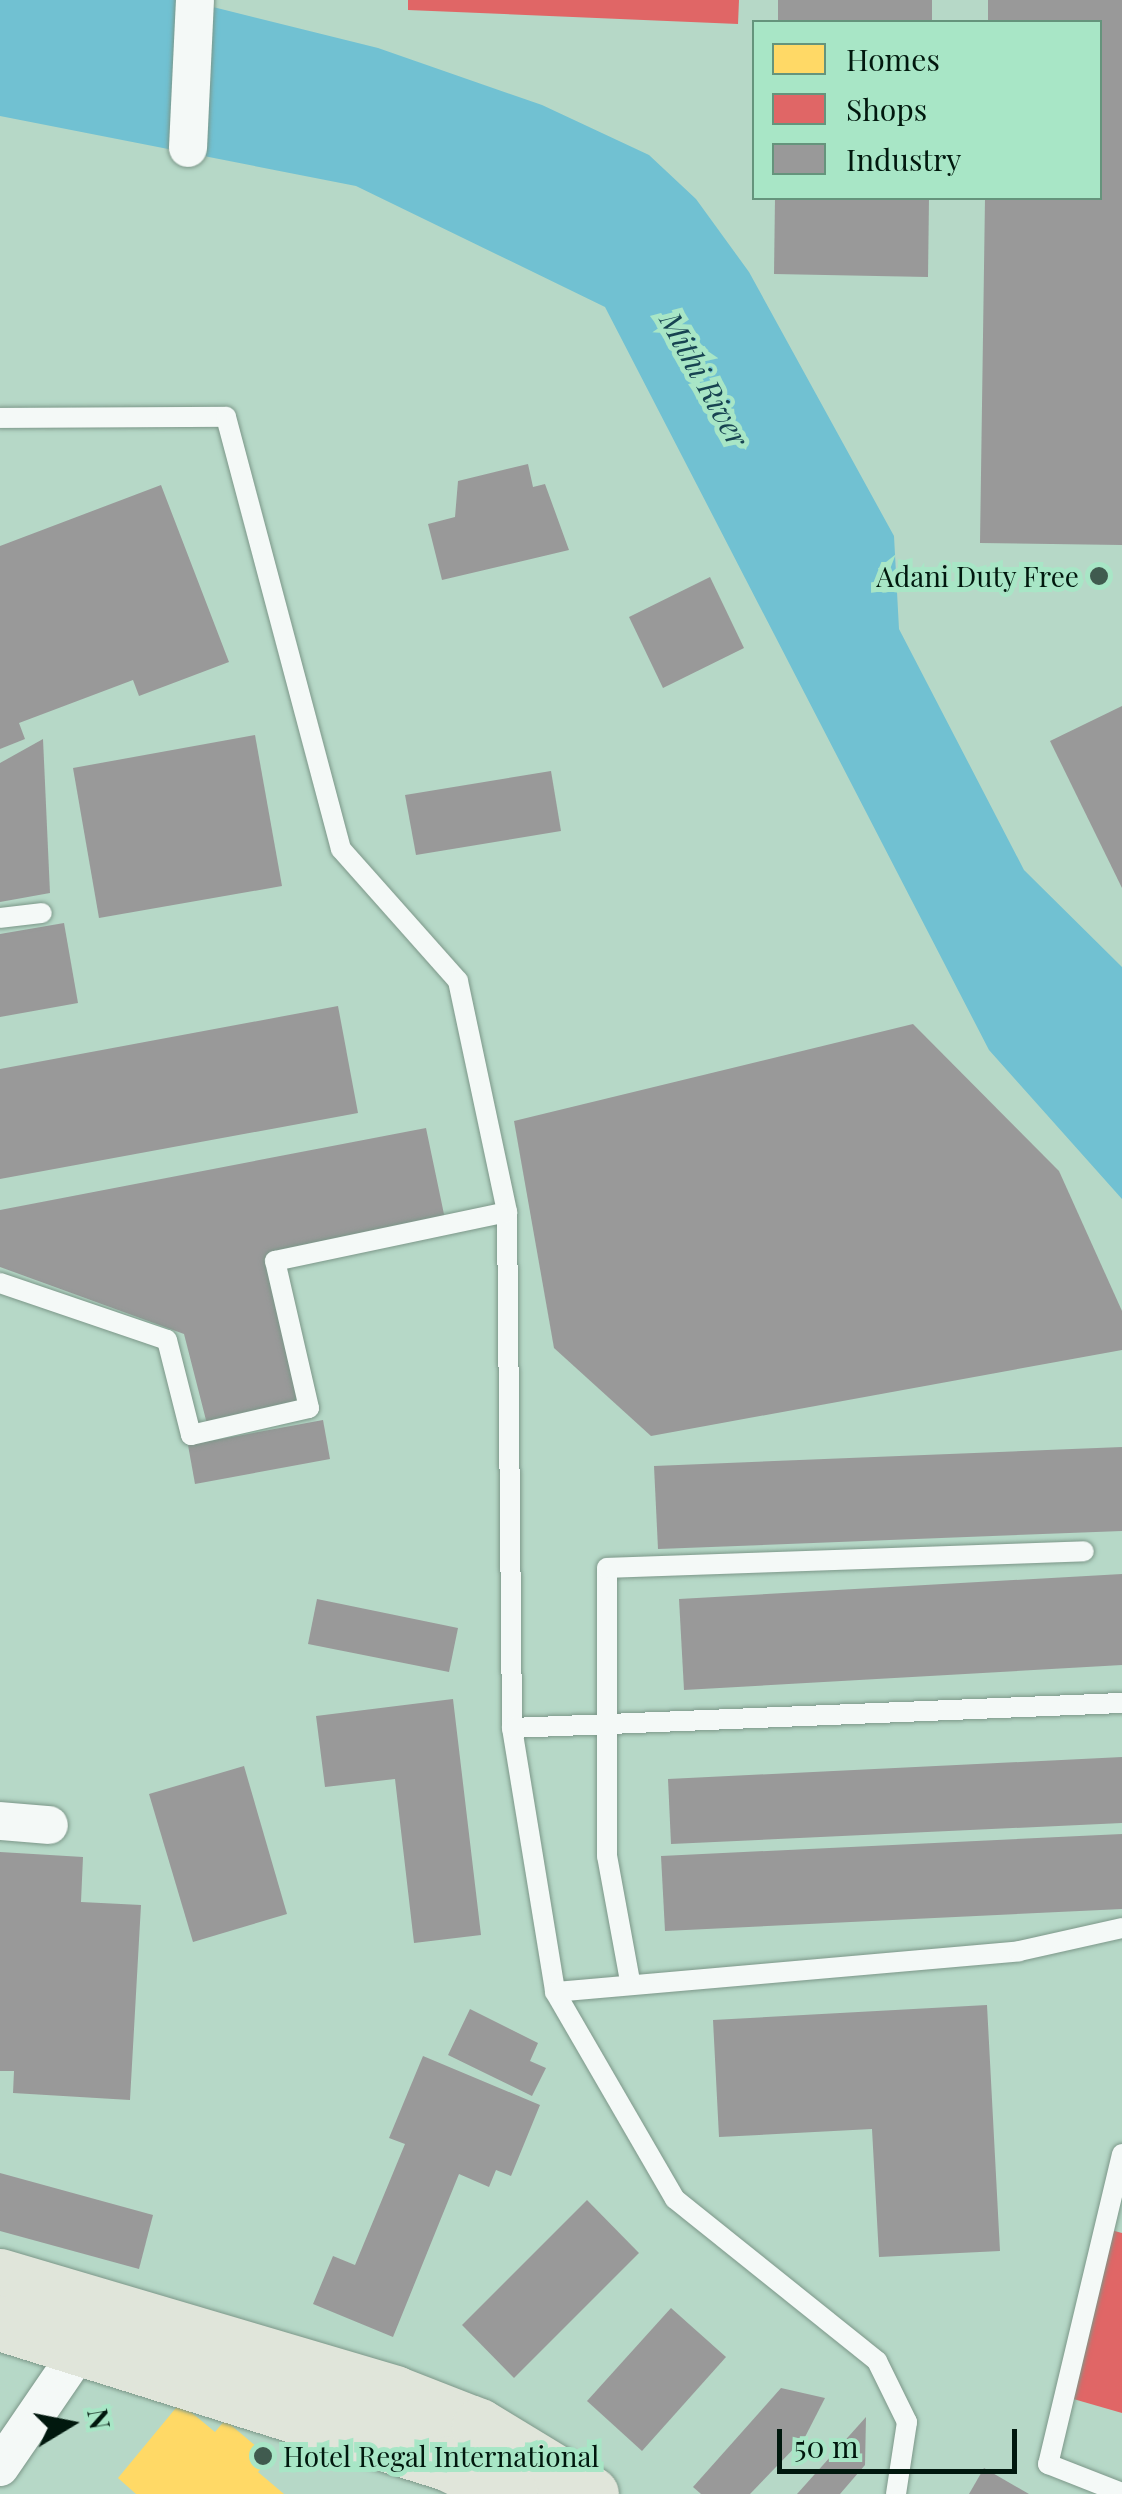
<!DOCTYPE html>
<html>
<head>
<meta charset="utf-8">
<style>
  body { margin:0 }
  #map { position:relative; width:1122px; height:2494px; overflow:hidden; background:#b6d8c7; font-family:"Playfair Display",serif }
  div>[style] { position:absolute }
  .water>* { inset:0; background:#71c1d2 }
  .homes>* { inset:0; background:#ffd966 }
  .shops>* { inset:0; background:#e06666 }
  .industry>* { inset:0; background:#999 }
  .roads { filter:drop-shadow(0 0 2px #7c9789) drop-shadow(0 0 2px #7c9789) }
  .lane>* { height:20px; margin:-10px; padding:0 10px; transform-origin:10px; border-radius:10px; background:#f4f9f7 }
  .street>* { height:38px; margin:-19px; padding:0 19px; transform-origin:19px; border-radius:19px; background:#f4f9f7 }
  .primary>* { height:55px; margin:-27.5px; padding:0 27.5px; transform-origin:27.5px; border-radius:27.5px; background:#e0e5da }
  .dots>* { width:28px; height:28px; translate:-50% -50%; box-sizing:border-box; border:5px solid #a8e6c6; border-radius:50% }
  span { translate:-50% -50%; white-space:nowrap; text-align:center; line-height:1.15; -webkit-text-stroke:10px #a8e6c6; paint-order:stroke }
  .poi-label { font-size:28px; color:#01180e }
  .right { translate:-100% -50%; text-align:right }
  .left { translate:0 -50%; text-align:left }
  .water-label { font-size:30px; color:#174351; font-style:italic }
  .legend { position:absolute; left:752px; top:20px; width:350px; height:180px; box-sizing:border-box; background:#a8e6c6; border:2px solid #65947c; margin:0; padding:12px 18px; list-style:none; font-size:30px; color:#01180e }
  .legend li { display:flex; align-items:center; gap:20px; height:50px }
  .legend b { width:50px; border:2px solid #65947c }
  .north { position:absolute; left:20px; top:2374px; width:100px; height:100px; -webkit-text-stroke:8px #a8e6c6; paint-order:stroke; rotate:80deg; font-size:28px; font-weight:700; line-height:40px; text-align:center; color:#01180e }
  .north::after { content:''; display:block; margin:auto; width:35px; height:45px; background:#01180e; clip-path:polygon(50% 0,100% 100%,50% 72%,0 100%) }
  .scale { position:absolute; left:777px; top:2429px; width:240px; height:45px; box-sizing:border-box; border:5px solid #01180e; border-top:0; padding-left:12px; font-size:30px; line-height:35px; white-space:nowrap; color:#01180e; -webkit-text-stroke:8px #a8e6c6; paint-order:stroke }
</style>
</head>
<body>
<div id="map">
  <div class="water">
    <div style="clip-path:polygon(0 0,185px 0,378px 48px,542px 105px,649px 155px,696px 199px,749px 272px,894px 536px,899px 629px,1024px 870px,1122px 967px,1122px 1199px,989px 1050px,605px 307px,356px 186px,0 116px)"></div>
  </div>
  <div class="homes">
    <div style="clip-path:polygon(180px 2403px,215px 2432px,225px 2420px,270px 2458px,258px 2472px,284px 2494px,136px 2494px,118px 2478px)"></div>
  </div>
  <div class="shops">
    <div style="clip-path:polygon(408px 0,739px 0,738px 24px,408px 10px)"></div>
    <div style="clip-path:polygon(1111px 2230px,1122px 2233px,1122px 2413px,1063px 2396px)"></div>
  </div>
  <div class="industry">
    <div style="clip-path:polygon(778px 0,932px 0,932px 22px,778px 22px)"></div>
    <div style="clip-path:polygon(988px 0,1122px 0,1122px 545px,980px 543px,985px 198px,1100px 198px,1100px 22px,988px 22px)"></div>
    <div style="clip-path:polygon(775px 198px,929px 198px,928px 277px,774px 274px)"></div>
    <div style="clip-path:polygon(528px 464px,533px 487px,545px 484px,569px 550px,442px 580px,428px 524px,455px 517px,458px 481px)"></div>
    <div style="clip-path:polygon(161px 485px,229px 662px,139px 696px,133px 680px,19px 723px,25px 739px,0 749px,0 546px)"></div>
    <div style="clip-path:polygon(710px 577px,744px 648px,663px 688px,629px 617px)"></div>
    <div style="clip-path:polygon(1122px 706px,1122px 888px,1050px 741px)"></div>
    <div style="clip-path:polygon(255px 735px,282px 886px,99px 918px,73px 768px)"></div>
    <div style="clip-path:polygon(43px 739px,50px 893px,0 902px,0 763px)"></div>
    <div style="clip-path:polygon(551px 771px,561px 831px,416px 855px,405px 795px)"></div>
    <div style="clip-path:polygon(64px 923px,78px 1003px,0 1017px,0 934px)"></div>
    <div style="clip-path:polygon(338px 1006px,358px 1113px,0 1179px,0 1069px)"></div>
    <div style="clip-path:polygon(913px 1024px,1059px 1171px,1122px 1311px,1122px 1350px,651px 1436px,554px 1348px,514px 1121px)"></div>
    <div style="clip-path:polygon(426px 1128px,445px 1219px,269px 1260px,299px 1405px,207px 1424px,184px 1334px,0 1267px,0 1210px)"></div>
    <div style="clip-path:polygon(323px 1420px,330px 1459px,195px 1484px,188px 1445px)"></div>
    <div style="clip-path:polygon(1122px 1447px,1122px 1531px,658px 1549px,654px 1466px)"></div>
    <div style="clip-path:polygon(1122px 1574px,1122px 1665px,684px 1690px,679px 1599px)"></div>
    <div style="clip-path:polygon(317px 1599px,458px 1628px,449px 1672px,308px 1644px)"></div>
    <div style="clip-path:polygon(453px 1699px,481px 1935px,414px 1943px,395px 1779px,325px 1787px,316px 1716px)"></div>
    <div style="clip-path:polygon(1122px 1757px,1122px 1823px,671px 1844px,668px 1779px)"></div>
    <div style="clip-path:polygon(244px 1766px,287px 1914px,193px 1942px,149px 1794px)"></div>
    <div style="clip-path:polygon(1122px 1834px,1122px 1909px,665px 1931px,661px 1856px)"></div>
    <div style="clip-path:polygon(0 1852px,83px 1857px,81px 1902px,141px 1905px,130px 2100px,13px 2093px,14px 2071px,0 2071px)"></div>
    <div style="clip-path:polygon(987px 2005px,1000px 2251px,879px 2257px,872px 2129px,719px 2137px,713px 2020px)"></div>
    <div style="clip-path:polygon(470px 2009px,538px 2043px,530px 2061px,546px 2068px,532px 2096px,448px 2055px)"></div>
    <div style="clip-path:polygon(423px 2056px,540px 2105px,511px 2176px,496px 2170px,489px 2187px,459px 2174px,393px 2337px,313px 2304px,333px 2256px,355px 2265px,405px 2144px,389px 2138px)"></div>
    <div style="clip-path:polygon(0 2173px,153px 2215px,139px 2269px,0 2231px)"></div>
    <div style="clip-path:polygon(587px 2200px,639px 2253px,514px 2378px,462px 2325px)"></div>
    <div style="clip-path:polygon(671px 2308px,726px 2357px,642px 2451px,587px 2401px)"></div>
    <div style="clip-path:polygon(781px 2388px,825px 2398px,805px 2437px,750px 2494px,701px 2494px,693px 2487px)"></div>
    <div style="clip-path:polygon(866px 2417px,865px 2465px,840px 2494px,797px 2494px)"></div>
    <div style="clip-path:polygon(984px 2468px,1029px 2494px,969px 2494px)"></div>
  </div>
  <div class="roads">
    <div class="lane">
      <div style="left:0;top:418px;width:226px;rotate:-0.3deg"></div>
      <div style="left:226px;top:417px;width:447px;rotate:75.1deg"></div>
      <div style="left:341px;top:849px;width:176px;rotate:48.4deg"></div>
      <div style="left:458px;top:981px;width:236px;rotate:78deg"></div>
      <div style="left:507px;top:1212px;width:516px;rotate:89.44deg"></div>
      <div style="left:512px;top:1728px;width:267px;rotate:80.7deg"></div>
      <div style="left:555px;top:1992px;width:239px;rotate:59.9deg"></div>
      <div style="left:675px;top:2199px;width:259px;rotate:38.7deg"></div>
      <div style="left:877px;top:2361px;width:68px;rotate:63.8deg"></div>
      <div style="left:907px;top:2422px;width:73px;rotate:98.7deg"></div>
      <div style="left:0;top:918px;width:42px;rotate:-6.8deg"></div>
      <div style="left:0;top:1283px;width:176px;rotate:18.8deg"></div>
      <div style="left:167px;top:1340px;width:98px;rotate:75.8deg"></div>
      <div style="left:191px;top:1435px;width:121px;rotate:-12.9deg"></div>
      <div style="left:309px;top:1408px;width:151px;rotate:-103deg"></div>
      <div style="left:275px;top:1261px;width:237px;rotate:-11.9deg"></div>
      <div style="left:512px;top:1728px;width:611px;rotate:-2.35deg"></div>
      <div style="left:630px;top:1981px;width:127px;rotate:-100.4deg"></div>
      <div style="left:607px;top:1856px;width:288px;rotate:-90deg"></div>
      <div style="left:607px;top:1568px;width:477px;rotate:-2deg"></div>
      <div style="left:555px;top:1992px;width:466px;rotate:-5deg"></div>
      <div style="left:1019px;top:1951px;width:106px;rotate:-12.6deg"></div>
      <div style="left:1122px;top:2154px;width:319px;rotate:103.4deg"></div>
      <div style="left:1048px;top:2464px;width:79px;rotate:21.4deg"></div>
    </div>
    <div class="street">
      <div style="left:188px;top:148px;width:148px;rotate:-87.3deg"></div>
      <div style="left:0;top:1821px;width:49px;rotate:4.7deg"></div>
      <div style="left:0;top:2467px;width:165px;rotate:-55.6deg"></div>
    </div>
    <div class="primary">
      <div style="left:0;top:2276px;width:411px;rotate:16.5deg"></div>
      <div style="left:394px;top:2393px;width:91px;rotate:21.2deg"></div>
      <div style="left:479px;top:2426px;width:131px;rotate:31.3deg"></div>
      <div style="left:0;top:2323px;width:471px;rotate:17.4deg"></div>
      <div style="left:449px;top:2464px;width:68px;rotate:26.2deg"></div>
    </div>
  </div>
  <div class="dots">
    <div style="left:1099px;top:576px;background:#405b4f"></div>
    <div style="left:263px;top:2456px;background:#405b4f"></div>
  </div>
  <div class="poi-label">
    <span class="right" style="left:1079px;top:576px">Adani Duty Free</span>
    <span class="left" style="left:283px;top:2456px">Hotel Regal International</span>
  </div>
  <div class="water-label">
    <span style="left:705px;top:379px;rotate:61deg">Mithi River</span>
  </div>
  <ul class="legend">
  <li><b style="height:28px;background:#ffd966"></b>Homes</li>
  <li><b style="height:28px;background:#e06666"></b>Shops</li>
  <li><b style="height:28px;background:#999"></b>Industry</li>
  </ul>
  <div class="north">N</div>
  <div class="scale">50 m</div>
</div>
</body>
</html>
